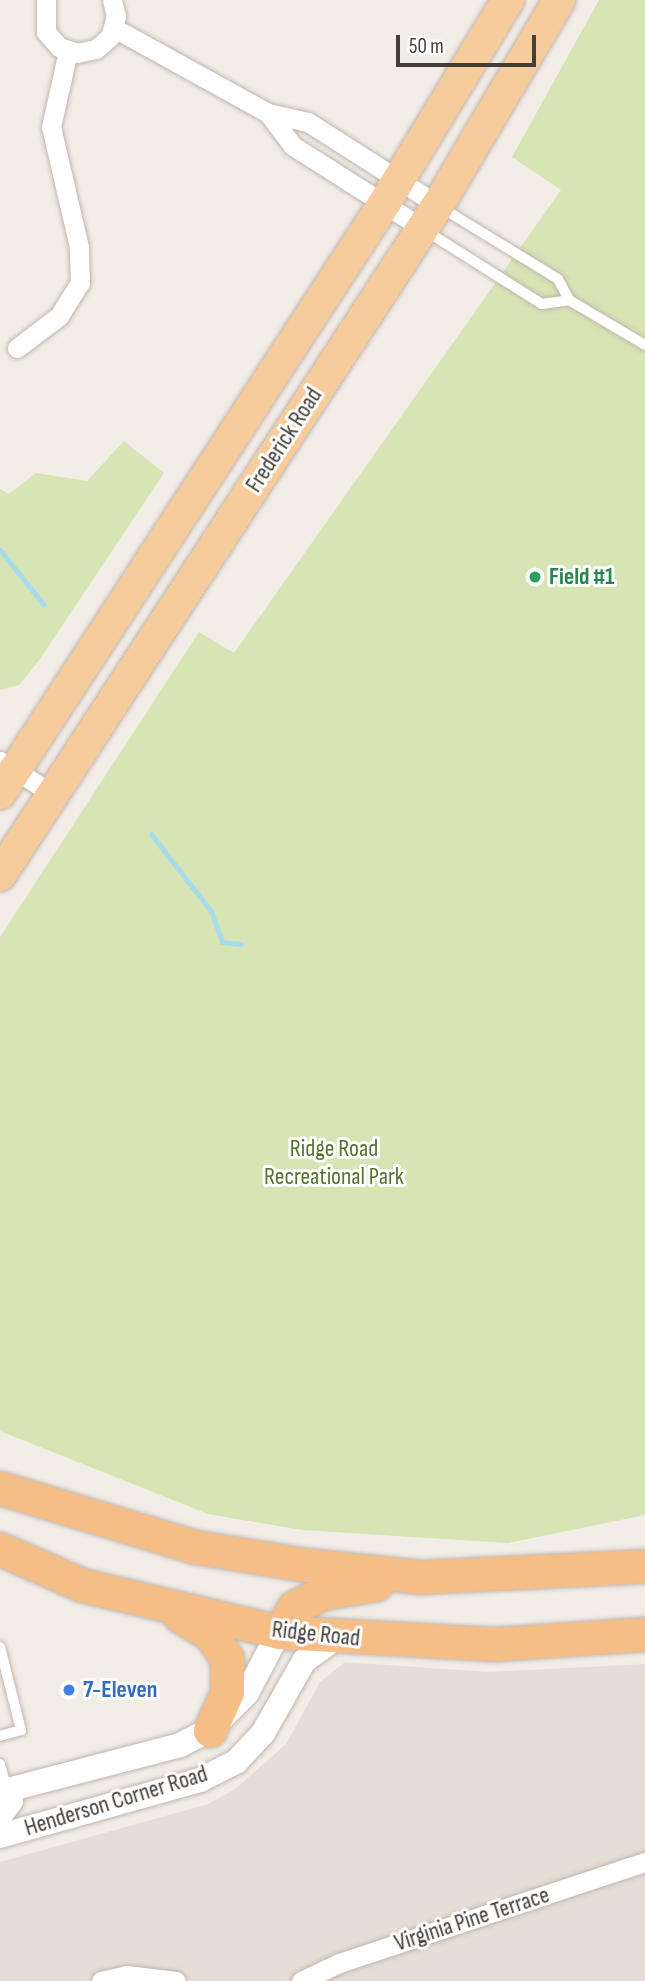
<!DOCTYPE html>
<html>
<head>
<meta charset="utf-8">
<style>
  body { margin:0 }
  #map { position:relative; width:645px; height:1981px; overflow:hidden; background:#f3ede8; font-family:"Sofia Sans Condensed",sans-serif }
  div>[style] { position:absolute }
  .residential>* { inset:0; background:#e6ded6 }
  .green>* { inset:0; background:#d7e4b3 }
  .stream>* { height:5px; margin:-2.5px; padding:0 2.5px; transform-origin:2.5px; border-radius:2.5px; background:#a8dceb }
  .roads { filter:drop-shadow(0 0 2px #c0b6ae) drop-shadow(0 0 2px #c0b6ae) }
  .service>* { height:10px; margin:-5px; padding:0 5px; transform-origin:5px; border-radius:5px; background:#fff }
  .minor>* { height:19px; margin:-9.5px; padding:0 9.5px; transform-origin:9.5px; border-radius:9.5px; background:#fff }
  .tertiary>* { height:24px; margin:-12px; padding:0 12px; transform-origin:12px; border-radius:12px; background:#fff }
  .primary>* { height:32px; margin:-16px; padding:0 16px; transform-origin:16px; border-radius:16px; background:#f7cc9c }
  .trunk>* { height:33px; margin:-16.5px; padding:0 16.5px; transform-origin:16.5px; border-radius:16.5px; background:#f6be87 }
  .dots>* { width:19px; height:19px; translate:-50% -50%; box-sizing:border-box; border:4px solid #fff; border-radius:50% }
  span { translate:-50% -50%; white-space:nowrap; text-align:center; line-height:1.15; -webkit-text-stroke:6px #fff; paint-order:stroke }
  .street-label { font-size:24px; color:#453d37 }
  .leisure-label { font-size:24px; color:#27864d; font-weight:700 }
  .left { translate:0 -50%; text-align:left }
  .park-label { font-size:24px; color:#55732e }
  .shop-label { font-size:24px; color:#366cbe; font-weight:700 }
  .scale { position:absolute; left:396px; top:35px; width:140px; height:32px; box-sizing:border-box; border:4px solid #453d37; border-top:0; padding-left:9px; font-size:21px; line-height:24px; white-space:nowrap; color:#453d37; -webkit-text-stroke:5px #fff; paint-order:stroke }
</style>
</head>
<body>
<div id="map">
  <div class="residential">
    <div style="clip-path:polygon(345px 1662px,487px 1672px,645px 1664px,645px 1981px,0 1981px,0 1862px,208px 1804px,235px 1789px,286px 1744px,320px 1682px)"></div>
  </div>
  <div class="green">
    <div style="clip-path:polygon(599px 0,645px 0,645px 1515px,508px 1543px,302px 1530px,208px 1514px,0 1431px,0 937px,199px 632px,234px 653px,561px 190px,512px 157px)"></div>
    <div style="clip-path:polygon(124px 441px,164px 473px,40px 659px,19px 685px,0 690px,0 489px,9px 494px,36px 473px,87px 481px)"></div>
  </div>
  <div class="stream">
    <div style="left:0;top:550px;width:70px;rotate:51.3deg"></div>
    <div style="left:151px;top:834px;width:98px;rotate:52.1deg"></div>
    <div style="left:211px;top:911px;width:33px;rotate:70deg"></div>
    <div style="left:222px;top:942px;width:19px;rotate:6deg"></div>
  </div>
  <div class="roads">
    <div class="service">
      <div style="left:442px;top:208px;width:136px;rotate:31.5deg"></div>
      <div style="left:558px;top:279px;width:24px;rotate:62deg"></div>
      <div style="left:569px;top:300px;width:88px;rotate:30.6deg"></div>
      <div style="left:426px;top:231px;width:137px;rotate:32.2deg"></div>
      <div style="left:542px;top:304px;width:27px;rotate:-8deg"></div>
      <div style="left:0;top:1647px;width:86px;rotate:75.8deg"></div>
      <div style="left:21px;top:1730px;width:22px;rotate:164deg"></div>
      <div style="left:0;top:1764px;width:27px;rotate:75deg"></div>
    </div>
    <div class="minor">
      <div style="left:46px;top:0;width:32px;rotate:90deg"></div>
      <div style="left:46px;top:32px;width:20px;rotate:49deg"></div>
      <div style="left:59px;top:47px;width:19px;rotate:18deg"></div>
      <div style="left:77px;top:53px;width:19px;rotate:-12deg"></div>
      <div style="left:96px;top:49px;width:18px;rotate:-41deg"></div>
      <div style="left:110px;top:37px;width:22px;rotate:-74deg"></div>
      <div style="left:116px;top:16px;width:16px;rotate:-104deg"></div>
      <div style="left:114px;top:28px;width:176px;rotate:28.9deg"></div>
      <div style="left:268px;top:113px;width:41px;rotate:12.7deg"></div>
      <div style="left:308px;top:122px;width:154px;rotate:32.6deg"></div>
      <div style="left:268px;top:113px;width:41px;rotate:52.9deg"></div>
      <div style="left:293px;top:146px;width:153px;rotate:32.4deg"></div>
      <div style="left:17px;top:348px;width:53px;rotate:-37.3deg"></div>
      <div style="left:59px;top:316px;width:39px;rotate:-58deg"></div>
      <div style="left:80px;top:283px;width:36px;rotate:-92deg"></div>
      <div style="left:79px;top:247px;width:123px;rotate:-103.1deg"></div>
      <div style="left:51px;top:127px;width:78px;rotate:-77.4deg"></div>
      <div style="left:0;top:761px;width:62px;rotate:31.9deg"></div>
      <div style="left:101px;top:1981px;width:26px;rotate:-13deg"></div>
      <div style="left:126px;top:1975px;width:50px;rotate:6.8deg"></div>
      <div style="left:301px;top:1981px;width:42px;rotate:-25.3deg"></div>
      <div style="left:339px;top:1963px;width:322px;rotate:-18.3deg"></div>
    </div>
    <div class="tertiary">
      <div style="left:0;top:1792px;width:186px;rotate:-14.6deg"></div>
      <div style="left:180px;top:1745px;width:34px;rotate:-27deg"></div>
      <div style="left:210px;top:1730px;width:52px;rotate:-45deg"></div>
      <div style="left:247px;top:1693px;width:69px;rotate:-62.3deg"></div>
      <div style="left:0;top:1816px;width:19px;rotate:-54deg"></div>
      <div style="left:11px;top:1801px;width:12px;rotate:-110deg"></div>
      <div style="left:0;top:1836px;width:208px;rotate:-15.6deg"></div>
      <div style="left:200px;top:1780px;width:40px;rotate:-26.6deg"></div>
      <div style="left:236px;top:1762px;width:40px;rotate:-47deg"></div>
      <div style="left:263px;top:1733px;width:83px;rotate:-60.3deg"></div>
      <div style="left:304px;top:1661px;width:41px;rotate:-36deg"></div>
    </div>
    <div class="primary">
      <div style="left:0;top:793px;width:703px;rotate:-56.9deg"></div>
      <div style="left:384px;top:204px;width:239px;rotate:-58.7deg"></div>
      <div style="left:0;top:875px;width:800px;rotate:-56.83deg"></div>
      <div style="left:438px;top:205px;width:238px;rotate:-59.4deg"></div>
    </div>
    <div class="trunk">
      <div style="left:0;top:1488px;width:205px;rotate:16.8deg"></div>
      <div style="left:196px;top:1547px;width:111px;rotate:9.3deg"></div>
      <div style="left:306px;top:1565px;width:115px;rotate:6deg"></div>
      <div style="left:420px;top:1577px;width:225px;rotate:-2.8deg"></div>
      <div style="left:0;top:1549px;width:90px;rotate:23.7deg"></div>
      <div style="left:82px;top:1585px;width:203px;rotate:13.4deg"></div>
      <div style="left:279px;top:1632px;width:216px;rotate:3.2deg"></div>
      <div style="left:495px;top:1644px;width:150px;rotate:-3.8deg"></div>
      <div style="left:180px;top:1616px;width:35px;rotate:31deg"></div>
      <div style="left:210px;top:1634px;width:29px;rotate:55deg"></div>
      <div style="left:227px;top:1658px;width:34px;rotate:90deg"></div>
      <div style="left:227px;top:1692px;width:42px;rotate:114.1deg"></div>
      <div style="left:279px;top:1632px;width:29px;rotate:-59deg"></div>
      <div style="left:294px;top:1607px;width:32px;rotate:-26deg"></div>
      <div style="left:323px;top:1593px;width:54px;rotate:-9.6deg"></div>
    </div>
  </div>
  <div class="dots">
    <div style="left:535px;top:577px;background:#2e9e5b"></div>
    <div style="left:69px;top:1690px;background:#3f7fe0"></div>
  </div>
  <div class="street-label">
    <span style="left:284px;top:440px;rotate:-57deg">Frederick Road</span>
    <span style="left:316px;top:1634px;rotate:6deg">Ridge Road</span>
    <span style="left:116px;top:1801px;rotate:-17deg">Henderson Corner Road</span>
    <span style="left:472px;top:1919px;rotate:-18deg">Virginia Pine Terrace</span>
  </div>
  <div class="leisure-label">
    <span class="left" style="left:549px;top:577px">Field #1</span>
  </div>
  <div class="park-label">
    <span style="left:334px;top:1163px">Ridge Road<br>Recreational Park</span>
  </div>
  <div class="shop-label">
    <span class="left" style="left:83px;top:1690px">7-Eleven</span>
  </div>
  <div class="scale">50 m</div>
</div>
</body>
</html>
